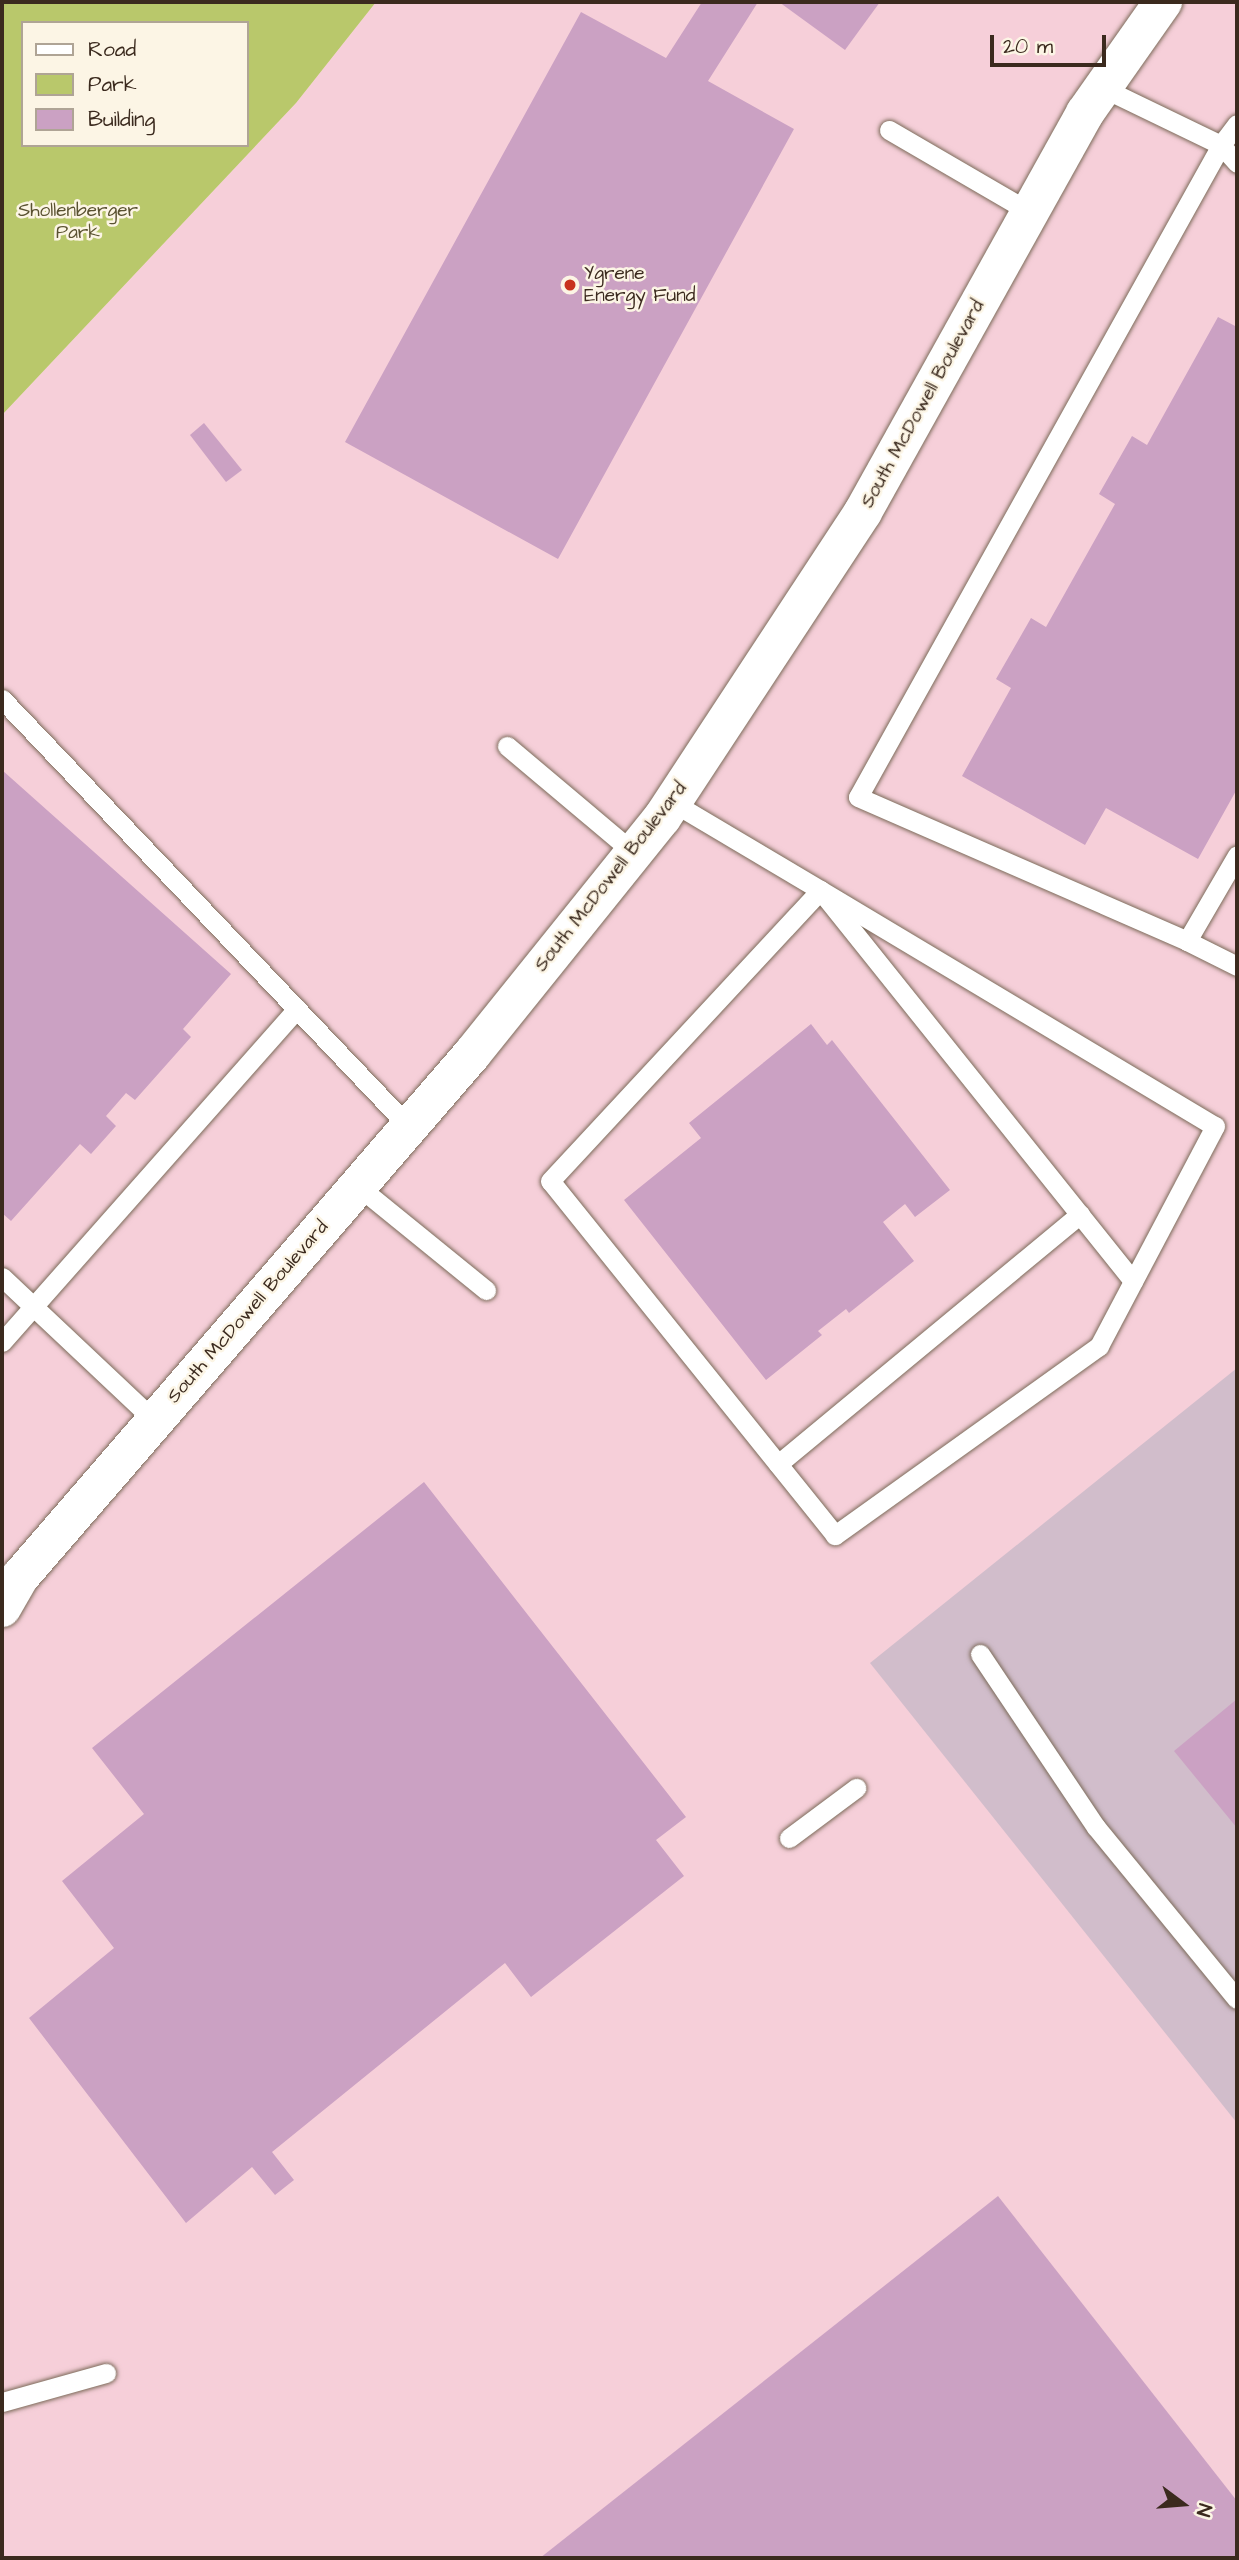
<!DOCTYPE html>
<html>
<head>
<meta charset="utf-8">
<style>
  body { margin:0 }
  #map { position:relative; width:1239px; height:2560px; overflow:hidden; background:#f5e4c9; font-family:"Architects Daughter",sans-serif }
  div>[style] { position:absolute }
  .built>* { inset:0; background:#f6cfd9 }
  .industrial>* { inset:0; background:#d1bdcb }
  .green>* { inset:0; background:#b9c86b }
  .building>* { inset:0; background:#cba1c3 }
  .roads { filter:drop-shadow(0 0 2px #7c6b5a) drop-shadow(0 0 2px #7c6b5a) }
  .lane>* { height:19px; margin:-9.5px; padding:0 9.5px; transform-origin:9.5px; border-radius:9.5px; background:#fff }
  .street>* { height:38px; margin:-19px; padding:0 19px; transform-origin:19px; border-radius:19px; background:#fff }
  .dots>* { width:19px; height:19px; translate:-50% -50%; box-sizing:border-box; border:4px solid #fcf5e5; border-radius:50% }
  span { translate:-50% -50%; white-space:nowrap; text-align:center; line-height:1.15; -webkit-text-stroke:5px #fcf5e5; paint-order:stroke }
  .park-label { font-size:19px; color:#5a5231 }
  .poi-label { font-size:19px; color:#3b2a1e }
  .left { translate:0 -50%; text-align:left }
  .street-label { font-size:19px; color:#3b2a1e }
  .frame { position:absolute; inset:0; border:4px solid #3b2a1e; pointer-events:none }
  .legend { position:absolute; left:21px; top:21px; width:228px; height:126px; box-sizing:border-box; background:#fcf5e5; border:2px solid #afa495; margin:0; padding:9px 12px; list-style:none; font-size:21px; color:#3b2a1e }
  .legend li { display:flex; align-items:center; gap:14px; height:35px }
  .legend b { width:35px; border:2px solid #afa495 }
  .north { position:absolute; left:1148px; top:2469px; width:70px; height:70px; -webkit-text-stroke:5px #fcf5e5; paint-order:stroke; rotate:106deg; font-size:19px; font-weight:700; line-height:28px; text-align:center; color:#3b2a1e }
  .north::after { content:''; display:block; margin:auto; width:24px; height:32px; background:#3b2a1e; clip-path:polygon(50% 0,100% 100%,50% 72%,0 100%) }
  .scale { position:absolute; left:990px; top:35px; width:116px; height:32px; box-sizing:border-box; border:4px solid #3b2a1e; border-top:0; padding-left:9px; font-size:21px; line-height:24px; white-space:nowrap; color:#3b2a1e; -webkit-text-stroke:5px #fcf5e5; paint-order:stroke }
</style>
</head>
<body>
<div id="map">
  <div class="built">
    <div style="clip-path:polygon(376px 2px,1237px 2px,1237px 2558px,2px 2558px,2px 415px,296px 103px)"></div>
  </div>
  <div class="industrial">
    <div style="clip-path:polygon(1237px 1368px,1237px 2123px,870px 1663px)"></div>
  </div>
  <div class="green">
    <div style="clip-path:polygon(evenodd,2px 2px,376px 2px,296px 103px,2px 415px,2px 2px,23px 23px,247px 23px,247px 145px,23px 145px,23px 23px)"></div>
  </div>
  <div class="building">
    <div style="clip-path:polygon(702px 2px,758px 2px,708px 81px,794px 129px,558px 559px,345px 442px,581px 12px,666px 58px)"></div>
    <div style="clip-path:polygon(779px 2px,880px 2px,845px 50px)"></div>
    <div style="clip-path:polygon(1218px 317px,1237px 327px,1237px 789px,1198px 859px,1106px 808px,1085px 845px,962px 776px,1011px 688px,996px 679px,1031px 618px,1046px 627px,1115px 504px,1099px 494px,1132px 436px,1147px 445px)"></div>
    <div style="clip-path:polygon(204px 423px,242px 470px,226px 482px,190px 435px)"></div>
    <div style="clip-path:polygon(2px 770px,231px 974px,183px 1029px,191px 1037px,135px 1100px,126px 1093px,106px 1116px,116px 1126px,91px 1154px,80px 1144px,11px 1221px,2px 1213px)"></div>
    <div style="clip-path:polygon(811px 1024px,827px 1045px,832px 1040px,950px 1190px,915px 1217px,905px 1204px,883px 1222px,914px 1261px,849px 1313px,846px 1309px,818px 1331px,822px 1335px,766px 1380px,624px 1200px,701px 1138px,689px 1123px)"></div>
    <div style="clip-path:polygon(424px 1482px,686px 1817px,656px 1840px,684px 1876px,531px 1997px,505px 1963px,272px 2152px,294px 2180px,275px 2195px,252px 2167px,186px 2223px,29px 2018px,114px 1948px,62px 1881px,144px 1814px,92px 1748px)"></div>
    <div style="clip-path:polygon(1237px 1699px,1237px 1828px,1174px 1751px)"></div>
    <div style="clip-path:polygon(998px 2196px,1237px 2501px,1237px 2558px,540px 2558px)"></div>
  </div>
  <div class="roads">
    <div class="lane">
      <div style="left:1103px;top:88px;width:131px;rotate:25.8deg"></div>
      <div style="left:1221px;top:145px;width:26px;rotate:-53deg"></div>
      <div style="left:889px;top:130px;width:163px;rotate:30.2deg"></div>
      <div style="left:1237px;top:163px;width:24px;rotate:-132deg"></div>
      <div style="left:1221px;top:145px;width:746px;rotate:119.11deg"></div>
      <div style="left:858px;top:797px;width:359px;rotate:23.6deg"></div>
      <div style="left:1187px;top:941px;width:99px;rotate:-59.8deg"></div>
      <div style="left:2px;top:699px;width:591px;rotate:46.44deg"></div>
      <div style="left:507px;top:746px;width:166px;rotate:40.1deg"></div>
      <div style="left:672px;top:802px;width:172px;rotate:30.7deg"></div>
      <div style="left:820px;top:890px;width:460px;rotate:30.9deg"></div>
      <div style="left:1215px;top:1126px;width:249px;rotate:117.8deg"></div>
      <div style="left:1099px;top:1346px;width:325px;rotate:144.4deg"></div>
      <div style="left:835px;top:1535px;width:454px;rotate:-128.8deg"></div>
      <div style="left:550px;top:1181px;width:397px;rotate:-47.1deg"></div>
      <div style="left:820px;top:890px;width:501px;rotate:51.32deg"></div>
      <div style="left:1187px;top:941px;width:56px;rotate:26.6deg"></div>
      <div style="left:358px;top:1186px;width:165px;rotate:39.1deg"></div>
      <div style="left:2px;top:1277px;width:210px;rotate:43.3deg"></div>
      <div style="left:2px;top:1342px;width:445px;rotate:-48.5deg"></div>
      <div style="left:778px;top:1464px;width:392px;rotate:-39.6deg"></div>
      <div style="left:980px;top:1654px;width:208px;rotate:56.2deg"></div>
      <div style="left:1096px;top:1827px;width:222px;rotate:50.7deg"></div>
      <div style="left:789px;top:1838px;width:84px;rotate:-36.7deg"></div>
      <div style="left:2px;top:2402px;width:108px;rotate:-15.6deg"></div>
    </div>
    <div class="street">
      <div style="left:2px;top:1608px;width:36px;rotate:-60deg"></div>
      <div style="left:20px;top:1577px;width:691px;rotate:-49.16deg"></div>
      <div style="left:472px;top:1054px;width:303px;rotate:-51.2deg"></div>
      <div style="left:662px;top:818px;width:366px;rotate:-56.7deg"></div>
      <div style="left:863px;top:512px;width:457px;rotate:-60.9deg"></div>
      <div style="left:1085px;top:113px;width:136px;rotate:-54.9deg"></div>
    </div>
  </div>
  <div class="dots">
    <div style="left:570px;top:285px;background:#c8321e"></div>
  </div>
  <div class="park-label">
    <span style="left:78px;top:222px">Shollenberger<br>Park</span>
  </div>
  <div class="poi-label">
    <span class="left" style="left:584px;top:285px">Ygrene<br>Energy Fund</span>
  </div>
  <div class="street-label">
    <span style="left:923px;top:404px;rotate:-61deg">South McDowell Boulevard</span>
    <span style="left:611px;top:877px;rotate:-52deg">South McDowell Boulevard</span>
    <span style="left:248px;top:1312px;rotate:-49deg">South McDowell Boulevard</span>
  </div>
  <div class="frame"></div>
  <ul class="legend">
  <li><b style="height:9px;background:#fff"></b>Road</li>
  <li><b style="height:19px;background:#b9c86b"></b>Park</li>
  <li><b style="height:19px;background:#cba1c3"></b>Building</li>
  </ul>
  <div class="north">N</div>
  <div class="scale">20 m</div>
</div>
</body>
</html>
